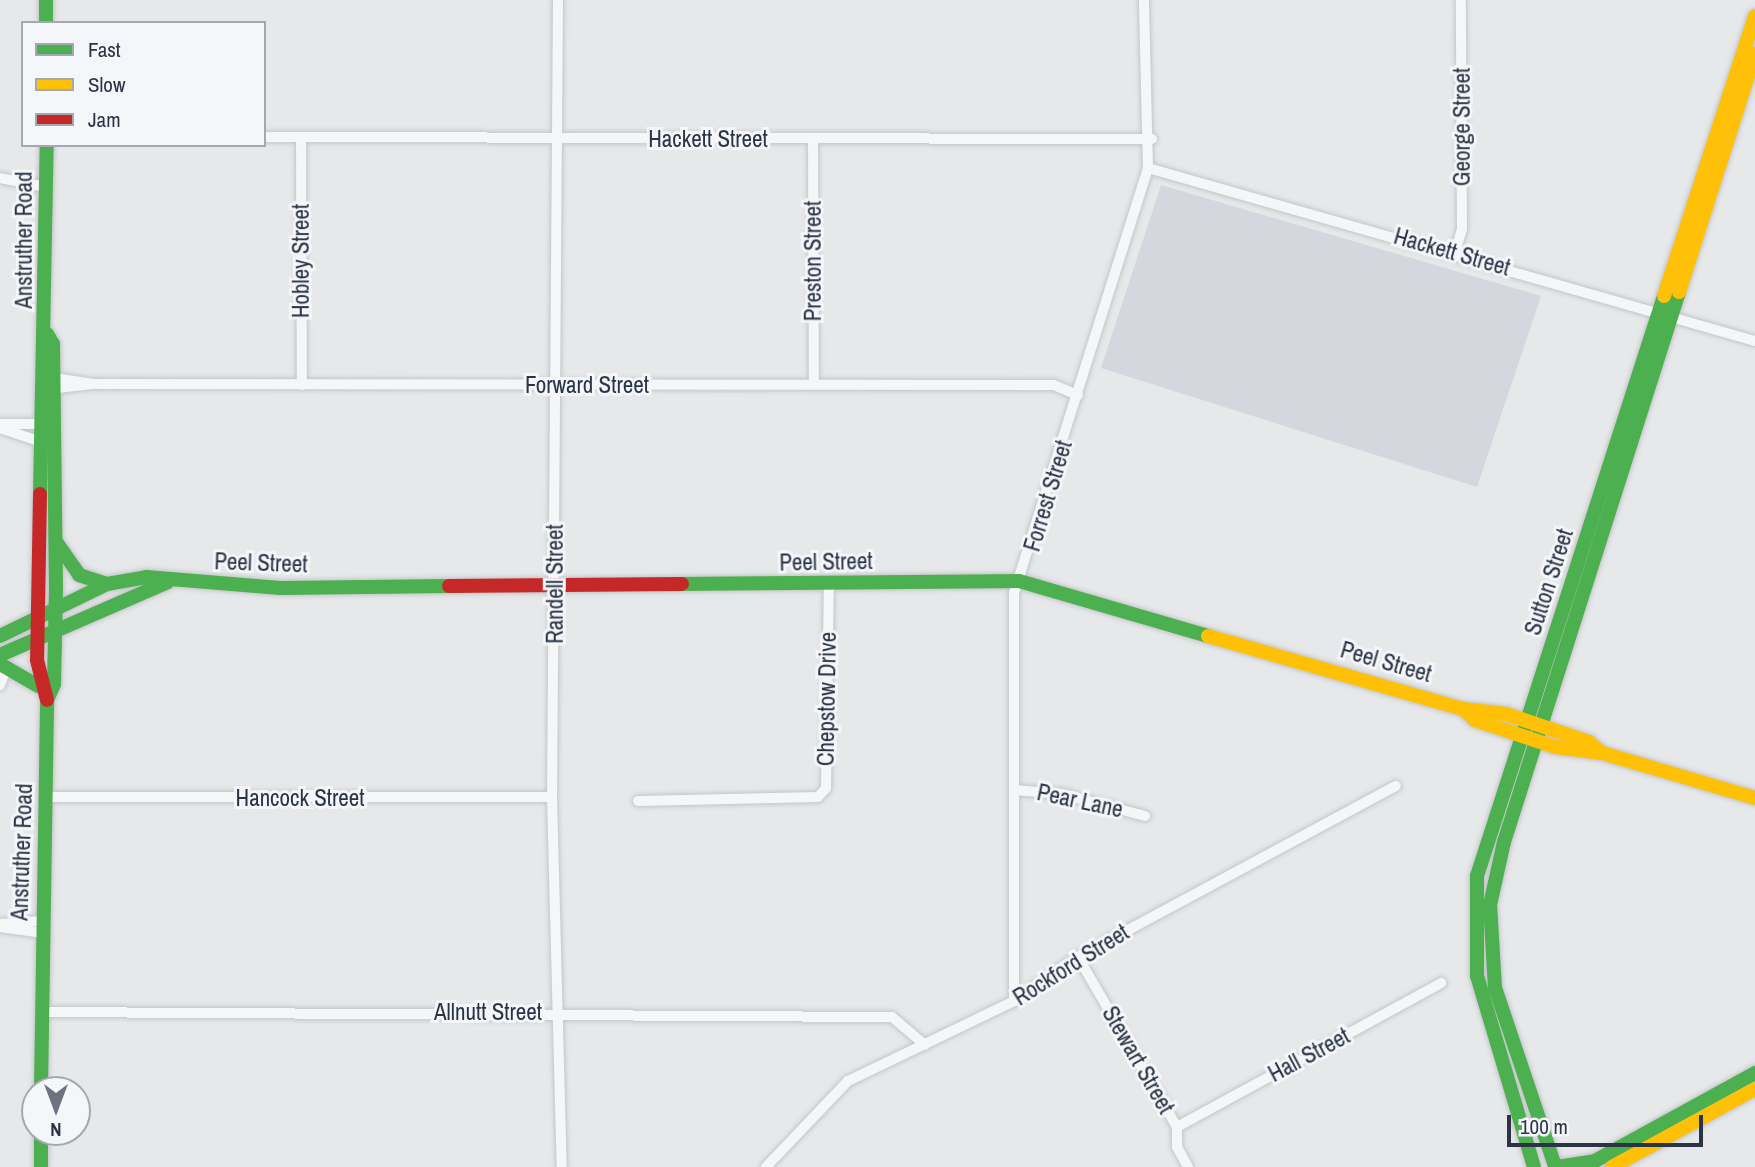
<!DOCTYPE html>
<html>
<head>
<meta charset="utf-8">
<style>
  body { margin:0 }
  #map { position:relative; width:1755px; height:1167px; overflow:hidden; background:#e6e8ea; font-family:"Archivo Narrow",sans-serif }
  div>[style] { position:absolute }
  .built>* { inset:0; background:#d4d7dd }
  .roads { filter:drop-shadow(0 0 2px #c4c6c8) drop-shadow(0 0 2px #c4c6c8) }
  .street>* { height:10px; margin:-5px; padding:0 5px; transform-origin:5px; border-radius:5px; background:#f5f6f7 }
  .fast>* { height:14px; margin:-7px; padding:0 7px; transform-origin:7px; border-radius:7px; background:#4caf50 }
  .slow>* { height:14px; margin:-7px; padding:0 7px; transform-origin:7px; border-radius:7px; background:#ffc107 }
  .jam>* { height:14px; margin:-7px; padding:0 7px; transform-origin:7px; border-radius:7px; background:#c62828 }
  span { translate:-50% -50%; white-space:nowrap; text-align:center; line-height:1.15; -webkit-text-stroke:6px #f4f6f9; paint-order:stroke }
  .street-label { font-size:23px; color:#2b3445 }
  .legend { position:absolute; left:21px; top:21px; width:245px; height:126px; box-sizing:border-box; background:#f4f6f9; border:2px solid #a4a8b1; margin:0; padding:9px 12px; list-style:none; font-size:21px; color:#2b3445 }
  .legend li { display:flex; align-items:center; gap:14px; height:35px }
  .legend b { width:35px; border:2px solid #a4a8b1 }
  .north { position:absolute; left:21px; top:1076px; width:70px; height:70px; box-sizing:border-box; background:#f4f6f9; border:2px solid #a4a8b1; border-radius:50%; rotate:180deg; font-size:19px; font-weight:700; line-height:28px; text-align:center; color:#2b3445 }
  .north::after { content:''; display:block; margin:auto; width:24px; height:32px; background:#6c737f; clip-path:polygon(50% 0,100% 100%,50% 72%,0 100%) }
  .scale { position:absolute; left:1507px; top:1115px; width:196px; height:32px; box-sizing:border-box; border:4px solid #2b3445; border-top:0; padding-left:9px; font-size:21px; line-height:24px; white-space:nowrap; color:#2b3445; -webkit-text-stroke:5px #f4f6f9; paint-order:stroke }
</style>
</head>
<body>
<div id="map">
  <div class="built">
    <div style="clip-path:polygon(1161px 185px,1541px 296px,1477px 487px,1101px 368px)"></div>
  </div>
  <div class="roads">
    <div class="street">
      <div style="left:558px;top:0;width:797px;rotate:90.43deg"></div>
      <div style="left:552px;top:797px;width:370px;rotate:88.5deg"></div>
      <div style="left:264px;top:137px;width:888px;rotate:0.13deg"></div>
      <div style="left:301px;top:137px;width:248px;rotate:89.8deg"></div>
      <div style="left:813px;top:139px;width:245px;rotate:89.8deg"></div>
      <div style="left:1148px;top:168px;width:631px;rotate:15.91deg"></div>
      <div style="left:0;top:178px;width:47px;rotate:11.1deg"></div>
      <div style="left:1455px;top:252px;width:24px;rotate:-73deg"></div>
      <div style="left:1462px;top:229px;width:229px;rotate:-90.3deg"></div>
      <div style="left:48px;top:377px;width:46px;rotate:8.8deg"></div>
      <div style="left:93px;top:384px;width:961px;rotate:0.06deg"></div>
      <div style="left:1054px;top:385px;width:26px;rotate:23deg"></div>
      <div style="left:48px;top:389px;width:45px;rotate:-6.3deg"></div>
      <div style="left:0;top:424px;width:46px"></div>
      <div style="left:0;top:428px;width:50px;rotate:18.8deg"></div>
      <div style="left:0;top:685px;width:14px;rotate:-69deg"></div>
      <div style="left:1014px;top:790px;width:48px;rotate:4.8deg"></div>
      <div style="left:1062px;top:794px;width:86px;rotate:14.8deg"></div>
      <div style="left:48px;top:797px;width:504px"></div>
      <div style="left:638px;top:801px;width:180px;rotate:-1.3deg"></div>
      <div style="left:818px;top:797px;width:12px;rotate:-48deg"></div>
      <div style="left:826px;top:788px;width:203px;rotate:-89.2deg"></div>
      <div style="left:0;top:924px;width:42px;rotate:-4.1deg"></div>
      <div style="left:0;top:927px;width:42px;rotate:8.1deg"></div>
      <div style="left:1078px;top:957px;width:197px;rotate:59.8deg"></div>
      <div style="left:1177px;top:1127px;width:20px;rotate:90deg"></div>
      <div style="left:1177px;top:1147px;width:23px;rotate:61deg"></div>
      <div style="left:1014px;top:1001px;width:408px;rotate:-90deg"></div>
      <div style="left:1014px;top:593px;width:446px;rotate:-72.5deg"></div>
      <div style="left:1148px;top:168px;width:168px;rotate:-91.4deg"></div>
      <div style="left:42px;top:1012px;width:850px;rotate:0.34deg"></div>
      <div style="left:892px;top:1017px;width:43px;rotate:40.3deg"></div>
      <div style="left:1177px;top:1127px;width:301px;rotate:-28.6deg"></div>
      <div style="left:766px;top:1167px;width:119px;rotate:-46.4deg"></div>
      <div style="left:848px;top:1081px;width:184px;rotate:-25.7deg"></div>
      <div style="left:1014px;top:1001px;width:78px;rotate:-34.5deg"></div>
      <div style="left:1078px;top:957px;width:361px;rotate:-28.3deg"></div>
    </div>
    <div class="fast">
      <div style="left:46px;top:0;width:23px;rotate:90deg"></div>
      <div style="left:40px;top:494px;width:349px;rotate:-88.9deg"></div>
      <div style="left:57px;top:543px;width:39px;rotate:55deg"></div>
      <div style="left:79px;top:575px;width:29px;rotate:18deg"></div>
      <div style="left:682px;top:584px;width:337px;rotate:-0.5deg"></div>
      <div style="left:1019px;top:581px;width:197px;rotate:16.2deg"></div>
      <div style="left:0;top:636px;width:119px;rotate:-25.9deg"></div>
      <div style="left:107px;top:584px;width:40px;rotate:-10deg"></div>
      <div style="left:146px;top:577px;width:135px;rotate:4.7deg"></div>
      <div style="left:281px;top:588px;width:168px;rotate:-0.7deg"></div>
      <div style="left:0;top:655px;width:183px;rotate:-23.5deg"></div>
      <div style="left:0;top:664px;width:44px;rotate:30.1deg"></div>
      <div style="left:41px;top:1090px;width:390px;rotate:-89.1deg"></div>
      <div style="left:47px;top:700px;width:17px;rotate:-66deg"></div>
      <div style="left:54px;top:684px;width:96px;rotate:-88.8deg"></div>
      <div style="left:56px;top:588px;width:244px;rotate:-90.7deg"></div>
      <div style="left:53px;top:344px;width:12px;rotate:-121deg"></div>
      <div style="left:41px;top:1132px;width:35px;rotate:90deg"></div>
      <div style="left:1555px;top:1166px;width:188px;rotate:-108.6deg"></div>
      <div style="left:1495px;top:988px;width:83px;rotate:-93.4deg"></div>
      <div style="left:1490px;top:905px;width:65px;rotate:-77.5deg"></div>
      <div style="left:1504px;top:842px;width:577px;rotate:-72.35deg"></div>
      <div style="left:1534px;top:1167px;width:199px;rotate:-106.6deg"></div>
      <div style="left:1477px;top:976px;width:100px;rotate:-90deg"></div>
      <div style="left:1477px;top:876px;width:609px;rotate:-72.13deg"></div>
      <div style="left:1557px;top:1167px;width:38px;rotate:-9deg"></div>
      <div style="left:1595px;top:1161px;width:183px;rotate:-28.8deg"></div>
    </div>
    <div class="slow">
      <div style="left:1679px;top:292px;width:250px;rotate:-72.3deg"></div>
      <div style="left:1664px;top:296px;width:294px;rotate:-72deg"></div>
      <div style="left:1208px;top:636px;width:265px;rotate:16deg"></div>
      <div style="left:1463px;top:709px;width:43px;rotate:6.6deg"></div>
      <div style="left:1506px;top:714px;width:88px;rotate:18.6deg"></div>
      <div style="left:1589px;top:742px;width:17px;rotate:40deg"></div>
      <div style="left:1463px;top:709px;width:16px;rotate:43deg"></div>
      <div style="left:1475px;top:720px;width:84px;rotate:18.6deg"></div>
      <div style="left:1555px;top:747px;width:47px;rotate:7.3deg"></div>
      <div style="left:1602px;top:753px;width:159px;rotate:16.4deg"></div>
      <div style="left:1612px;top:1167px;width:163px;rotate:-28.6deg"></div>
    </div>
    <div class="jam">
      <div style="left:40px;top:494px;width:166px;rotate:91deg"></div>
      <div style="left:37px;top:660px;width:41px;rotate:76deg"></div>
      <div style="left:449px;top:586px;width:233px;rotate:-0.5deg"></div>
    </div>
  </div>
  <div class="street-label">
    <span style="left:1462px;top:127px;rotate:-90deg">George Street</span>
    <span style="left:708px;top:139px">Hackett Street</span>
    <span style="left:24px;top:240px;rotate:-90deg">Anstruther Road</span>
    <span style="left:1452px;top:252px;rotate:16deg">Hackett Street</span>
    <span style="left:301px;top:261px;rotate:-90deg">Hobley Street</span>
    <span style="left:813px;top:261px;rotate:-90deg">Preston Street</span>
    <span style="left:587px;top:385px">Forward Street</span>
    <span style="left:1048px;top:496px;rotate:-73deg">Forrest Street</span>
    <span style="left:826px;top:562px;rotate:-1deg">Peel Street</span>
    <span style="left:261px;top:563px;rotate:2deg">Peel Street</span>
    <span style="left:1549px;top:582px;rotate:-72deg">Sutton Street</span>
    <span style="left:555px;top:584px;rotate:-90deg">Randell Street</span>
    <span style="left:1386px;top:662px;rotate:16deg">Peel Street</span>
    <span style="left:827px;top:699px;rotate:-89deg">Chepstow Drive</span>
    <span style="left:300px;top:798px">Hancock Street</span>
    <span style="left:1080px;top:801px;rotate:12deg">Pear Lane</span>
    <span style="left:22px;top:852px;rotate:-88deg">Anstruther Road</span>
    <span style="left:1071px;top:965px;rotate:-32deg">Rockford Street</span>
    <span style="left:488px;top:1012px">Allnutt Street</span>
    <span style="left:1309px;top:1055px;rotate:-28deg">Hall Street</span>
    <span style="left:1138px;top:1060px;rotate:60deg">Stewart Street</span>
  </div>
  <ul class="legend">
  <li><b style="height:9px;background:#4caf50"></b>Fast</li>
  <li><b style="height:9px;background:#ffc107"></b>Slow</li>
  <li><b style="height:9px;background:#c62828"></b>Jam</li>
  </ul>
  <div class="north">N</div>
  <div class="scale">100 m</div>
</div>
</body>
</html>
